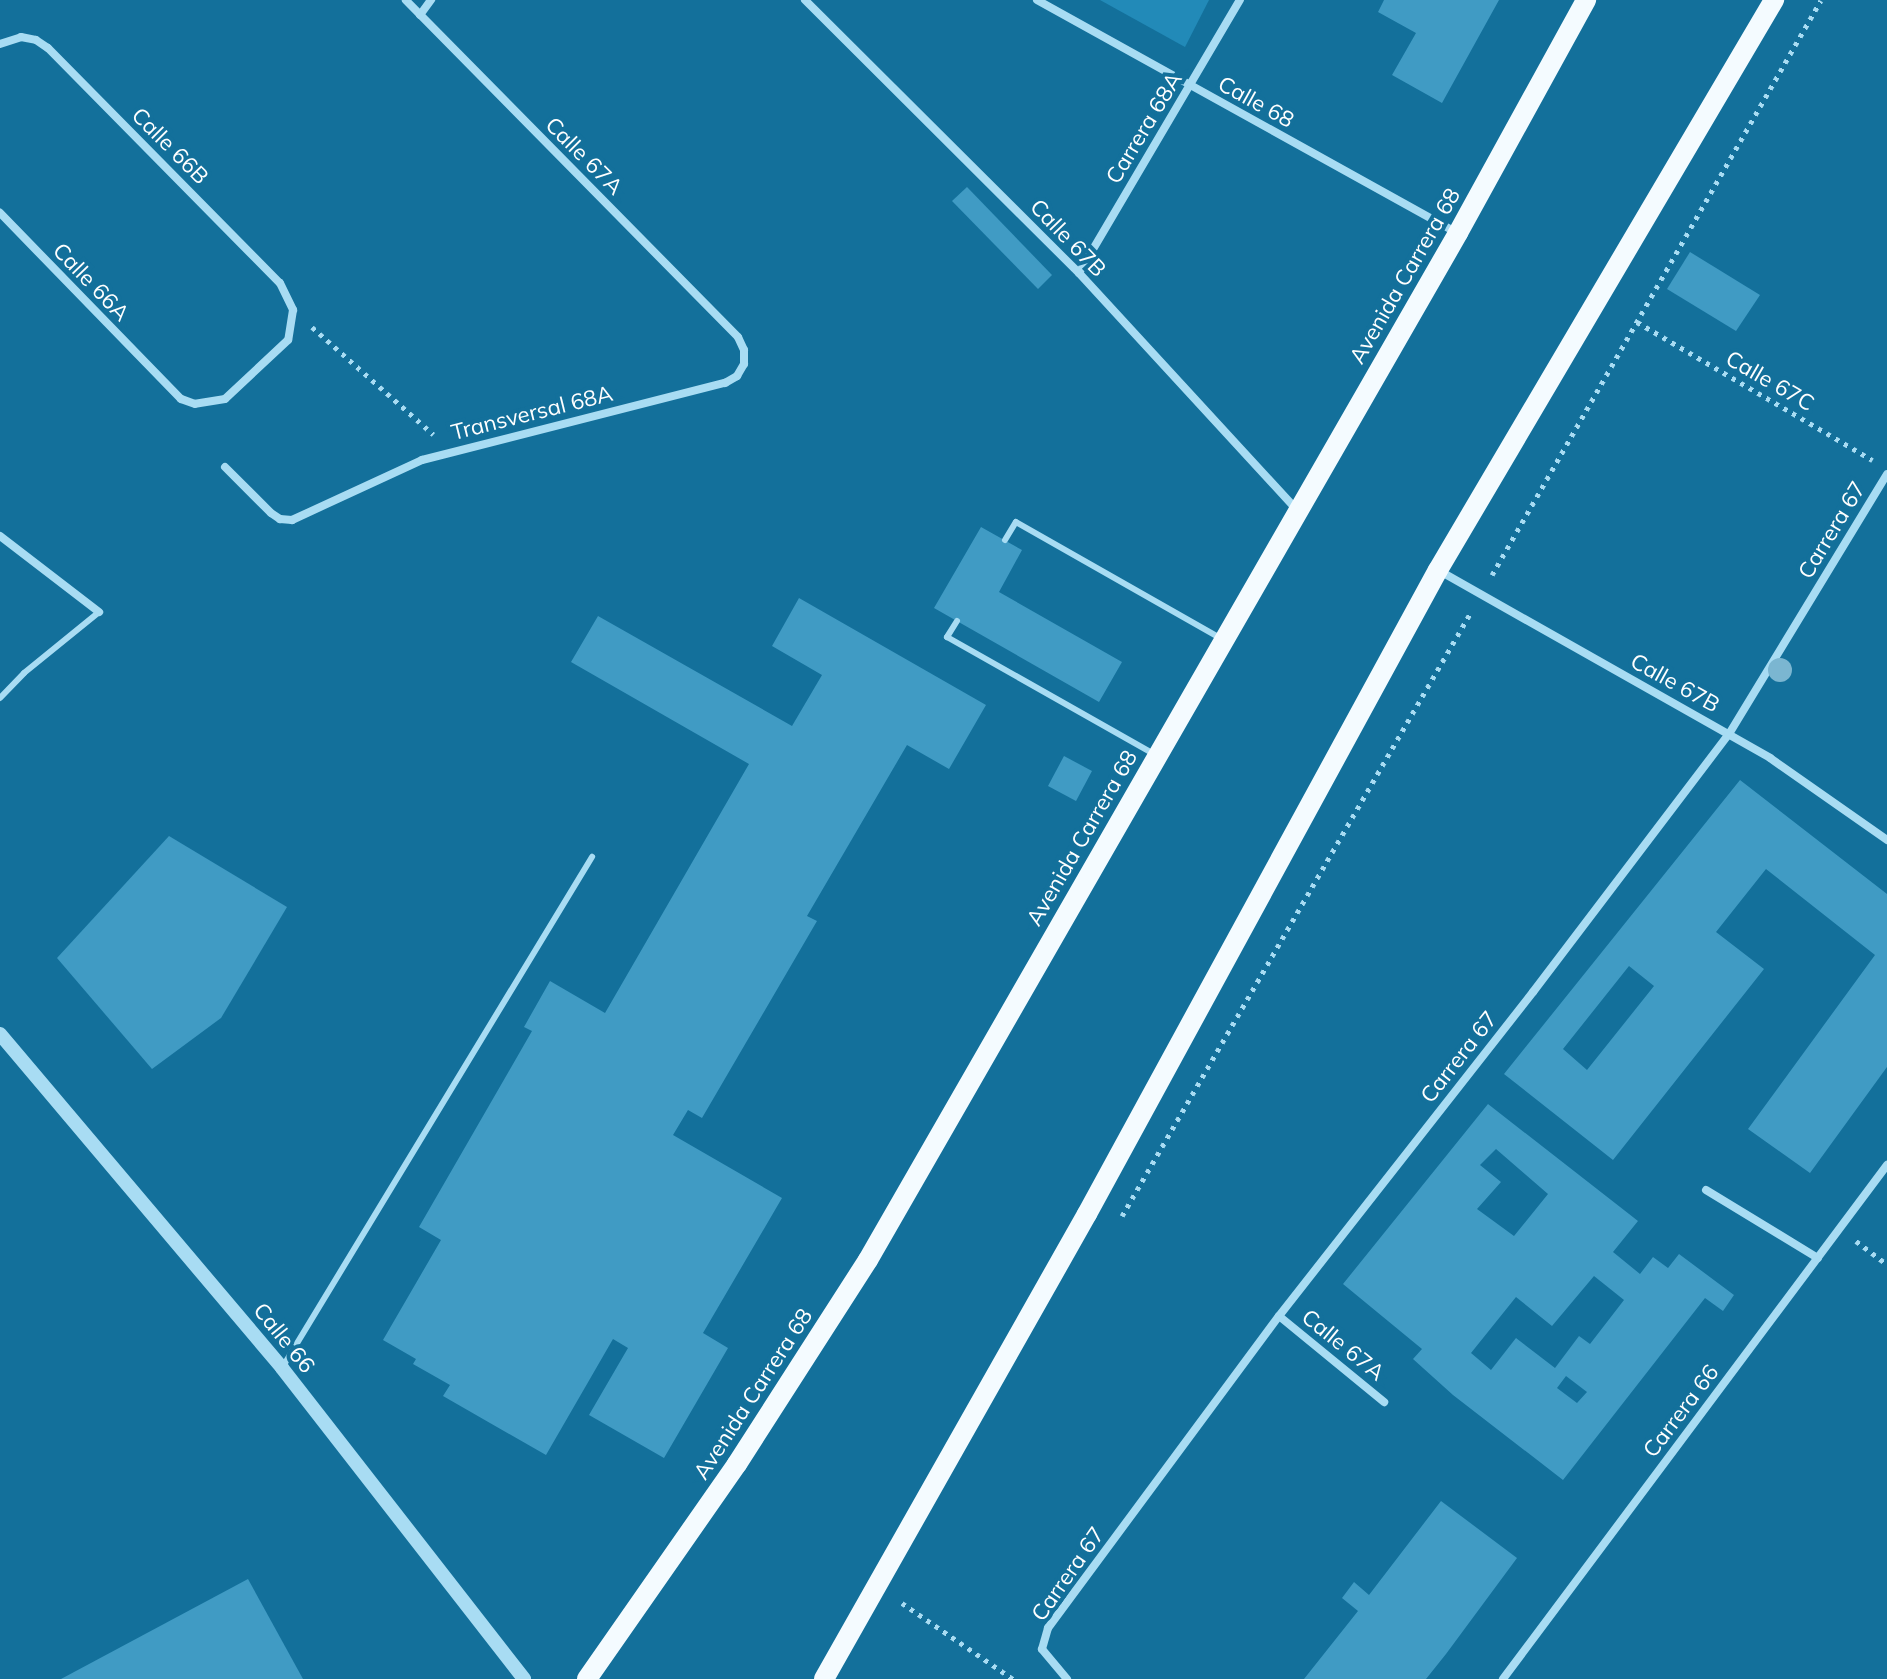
<!DOCTYPE html>
<html>
<head>
<meta charset="utf-8">
<style>
  body { margin:0 }
  #map { position:relative; width:1887px; height:1679px; overflow:hidden; background:#13709b; font-family:Mulish,sans-serif }
  div>[style] { position:absolute }
  .green>* { inset:0; background:#228ab8 }
  .building>* { inset:0; background:#409bc4 }
  .path>* { height:5px; margin-top:-2.5px; transform-origin:0; background:repeating-linear-gradient(90deg,#a8dcf3 0 4px,transparent 0 10px) }
  .service>* { height:6px; margin:-3px; padding:0 3px; transform-origin:3px; border-radius:3px; background:#a8dcf3 }
  .minor>* { height:8px; margin:-4px; padding:0 4px; transform-origin:4px; border-radius:4px; background:#a8dcf3 }
  .tertiary>* { height:14px; margin:-7px; padding:0 7px; transform-origin:7px; border-radius:7px; background:#a8dcf3 }
  .primary>* { height:20px; margin:-10px; padding:0 10px; transform-origin:10px; border-radius:10px; background:#f4fbff }
  .trees>* { width:24px; height:24px; margin:-12px; border-radius:50%; background:#7bb6d1 }
  span { translate:-50% -50%; white-space:nowrap; text-align:center; line-height:1.15; -webkit-text-stroke:8px #13709b; paint-order:stroke }
  .street-label { font-size:22px; color:#fff }
</style>
</head>
<body>
<div id="map">
  <div class="green">
    <div style="clip-path:polygon(1100px 0,1209px 0,1185px 47px)"></div>
  </div>
  <div class="building">
    <div style="clip-path:polygon(1384px 0,1499px 0,1442px 103px,1392px 75px,1416px 33px,1378px 12px)"></div>
    <div style="clip-path:polygon(967px 187px,1052px 275px,1038px 289px,952px 201px)"></div>
    <div style="clip-path:polygon(1690px 252px,1760px 295px,1736px 331px,1667px 289px)"></div>
    <div style="clip-path:polygon(981px 527px,1022px 550px,999px 592px,1122px 662px,1099px 702px,934px 608px)"></div>
    <div style="clip-path:polygon(799px 598px,986px 705px,949px 769px,907px 745px,807px 916px,817px 921px,702px 1118px,688px 1110px,673px 1135px,782px 1198px,703px 1333px,728px 1348px,664px 1458px,589px 1415px,628px 1348px,613px 1339px,546px 1455px,443px 1396px,450px 1385px,413px 1364px,416px 1359px,383px 1340px,441px 1240px,419px 1227px,532px 1031px,524px 1027px,550px 981px,605px 1013px,749px 764px,571px 662px,598px 616px,792px 726px,822px 675px,772px 646px)"></div>
    <div style="clip-path:polygon(1064px 756px,1092px 771px,1076px 801px,1048px 786px)"></div>
    <div style="clip-path:polygon(evenodd,1740px 780px,1887px 894px,1887px 1067px,1810px 1173px,1748px 1129px,1875px 955px,1766px 869px,1716px 932px,1764px 969px,1613px 1160px,1504px 1074px,1740px 780px,1629px 966px,1654px 986px,1587px 1070px,1563px 1049px,1629px 966px)"></div>
    <div style="clip-path:polygon(169px 836px,287px 907px,221px 1018px,152px 1069px,57px 958px)"></div>
    <div style="clip-path:polygon(evenodd,1488px 1104px,1638px 1221px,1613px 1252px,1640px 1274px,1653px 1257px,1668px 1268px,1679px 1254px,1734px 1295px,1723px 1311px,1705px 1298px,1563px 1480px,1453px 1395px,1413px 1359px,1422px 1349px,1343px 1284px,1488px 1104px,1496px 1149px,1548px 1194px,1514px 1236px,1477px 1209px,1501px 1182px,1480px 1165px,1496px 1149px,1488px 1104px,1594px 1276px,1624px 1300px,1590px 1344px,1579px 1336px,1555px 1368px,1516px 1338px,1491px 1370px,1471px 1353px,1516px 1297px,1552px 1326px,1594px 1276px,1488px 1104px,1566px 1376px,1587px 1392px,1577px 1403px,1557px 1388px,1566px 1376px)"></div>
    <div style="clip-path:polygon(1441px 1501px,1517px 1558px,1446px 1654px,1426px 1679px,1304px 1679px,1358px 1611px,1342px 1598px,1354px 1582px,1369px 1595px)"></div>
    <div style="clip-path:polygon(248px 1579px,303px 1679px,61px 1679px)"></div>
  </div>
  <div class="path">
    <div style="left:1637px;top:322px;width:273px;rotate:30.4deg"></div>
    <div style="left:312px;top:327px;width:162px;rotate:41.5deg"></div>
    <div style="left:1492px;top:575px;width:662px;rotate:-60.22deg"></div>
    <div style="left:1122px;top:1216px;width:698px;rotate:-59.98deg"></div>
    <div style="left:1856px;top:1241px;width:39px;rotate:37deg"></div>
    <div style="left:902px;top:1603px;width:135px;rotate:34.4deg"></div>
  </div>
  <div class="service">
    <div style="left:1005px;top:540px;width:21px;rotate:-59deg"></div>
    <div style="left:1016px;top:522px;width:237px;rotate:29.6deg"></div>
    <div style="left:957px;top:621px;width:19px;rotate:122deg"></div>
    <div style="left:947px;top:637px;width:238px;rotate:29.5deg"></div>
    <div style="left:0;top:698px;width:35px;rotate:-46deg"></div>
    <div style="left:24px;top:673px;width:97px;rotate:-39.1deg"></div>
    <div style="left:282px;top:1368px;width:598px;rotate:-58.76deg"></div>
  </div>
  <div class="minor">
    <div style="left:805px;top:0;width:387px;rotate:44.9deg"></div>
    <div style="left:1079px;top:273px;width:321px;rotate:47.4deg"></div>
    <div style="left:1037px;top:0;width:480px;rotate:29deg"></div>
    <div style="left:420px;top:15px;width:19px;rotate:-54deg"></div>
    <div style="left:0;top:44px;width:22px;rotate:-18deg"></div>
    <div style="left:21px;top:37px;width:15px;rotate:11deg"></div>
    <div style="left:36px;top:40px;width:14px;rotate:34deg"></div>
    <div style="left:48px;top:48px;width:330px;rotate:45.4deg"></div>
    <div style="left:280px;top:283px;width:30px;rotate:64deg"></div>
    <div style="left:293px;top:310px;width:30px;rotate:99deg"></div>
    <div style="left:288px;top:340px;width:86px;rotate:136.9deg"></div>
    <div style="left:225px;top:399px;width:30px;rotate:171deg"></div>
    <div style="left:195px;top:404px;width:15px;rotate:-160deg"></div>
    <div style="left:181px;top:399px;width:260px;rotate:-134.2deg"></div>
    <div style="left:1079px;top:273px;width:317px;rotate:-59.5deg"></div>
    <div style="left:225px;top:467px;width:65px;rotate:45deg"></div>
    <div style="left:271px;top:513px;width:11px;rotate:34deg"></div>
    <div style="left:280px;top:519px;width:12px;rotate:5deg"></div>
    <div style="left:292px;top:520px;width:143px;rotate:-24.8deg"></div>
    <div style="left:422px;top:460px;width:313px;rotate:-14.3deg"></div>
    <div style="left:725px;top:383px;width:14px;rotate:-30deg"></div>
    <div style="left:737px;top:376px;width:14px;rotate:-60deg"></div>
    <div style="left:744px;top:364px;width:14px;rotate:-90deg"></div>
    <div style="left:744px;top:350px;width:14px;rotate:-115deg"></div>
    <div style="left:738px;top:337px;width:473px;rotate:-134.6deg"></div>
    <div style="left:0;top:536px;width:125px;rotate:37.5deg"></div>
    <div style="left:1438px;top:570px;width:382px;rotate:29.5deg"></div>
    <div style="left:1770px;top:758px;width:143px;rotate:35deg"></div>
    <div style="left:1706px;top:1190px;width:131px;rotate:31.3deg"></div>
    <div style="left:1279px;top:1316px;width:136px;rotate:39.3deg"></div>
    <div style="left:1067px;top:1679px;width:39px;rotate:-130deg"></div>
    <div style="left:1042px;top:1649px;width:22px;rotate:-74deg"></div>
    <div style="left:1048px;top:1628px;width:388px;rotate:-53.5deg"></div>
    <div style="left:1279px;top:1316px;width:412px;rotate:-51.9deg"></div>
    <div style="left:1533px;top:992px;width:324px;rotate:-52.8deg"></div>
    <div style="left:1729px;top:734px;width:304px;rotate:-58.7deg"></div>
    <div style="left:1503px;top:1679px;width:642px;rotate:-53.24deg"></div>
  </div>
  <div class="tertiary">
    <div style="left:0;top:1034px;width:437px;rotate:49.8deg"></div>
    <div style="left:282px;top:1368px;width:394px;rotate:52.1deg"></div>
  </div>
  <div class="primary">
    <div style="left:587px;top:1679px;width:262px;rotate:-55.1deg"></div>
    <div style="left:737px;top:1464px;width:242px;rotate:-57.3deg"></div>
    <div style="left:868px;top:1260px;width:1184px;rotate:-60.12deg"></div>
    <div style="left:1458px;top:233px;width:266px;rotate:-61.2deg"></div>
    <div style="left:824px;top:1679px;width:534px;rotate:-60.51deg"></div>
    <div style="left:1087px;top:1214px;width:733px;rotate:-61.41deg"></div>
    <div style="left:1438px;top:570px;width:662px;rotate:-59.48deg"></div>
  </div>
  <div class="trees">
    <div style="left:1780px;top:670px"></div>
  </div>
  <div class="street-label">
    <span style="left:1256px;top:102px;rotate:29deg">Calle 68</span>
    <span style="left:1144px;top:128px;rotate:-59deg">Carrera 68A</span>
    <span style="left:170px;top:146px;rotate:45deg">Calle 66B</span>
    <span style="left:584px;top:156px;rotate:45deg">Calle 67A</span>
    <span style="left:1068px;top:238px;rotate:46deg">Calle 67B</span>
    <span style="left:1405px;top:276px;rotate:-60deg">Avenida Carrera 68</span>
    <span style="left:91px;top:282px;rotate:46deg">Calle 66A</span>
    <span style="left:1770px;top:381px;rotate:30deg">Calle 67C</span>
    <span style="left:532px;top:413px;rotate:-14deg">Transversal 68A</span>
    <span style="left:1832px;top:530px;rotate:-59deg">Carrera 67</span>
    <span style="left:1675px;top:683px;rotate:29deg">Calle 67B</span>
    <span style="left:1082px;top:838px;rotate:-60deg">Avenida Carrera 68</span>
    <span style="left:1459px;top:1057px;rotate:-52deg">Carrera 67</span>
    <span style="left:284px;top:1338px;rotate:51deg">Calle 66</span>
    <span style="left:1343px;top:1345px;rotate:39deg">Calle 67A</span>
    <span style="left:753px;top:1394px;rotate:-57deg">Avenida Carrera 68</span>
    <span style="left:1681px;top:1411px;rotate:-53deg">Carrera 66</span>
    <span style="left:1068px;top:1574px;rotate:-55deg">Carrera 67</span>
  </div>
</div>
</body>
</html>
